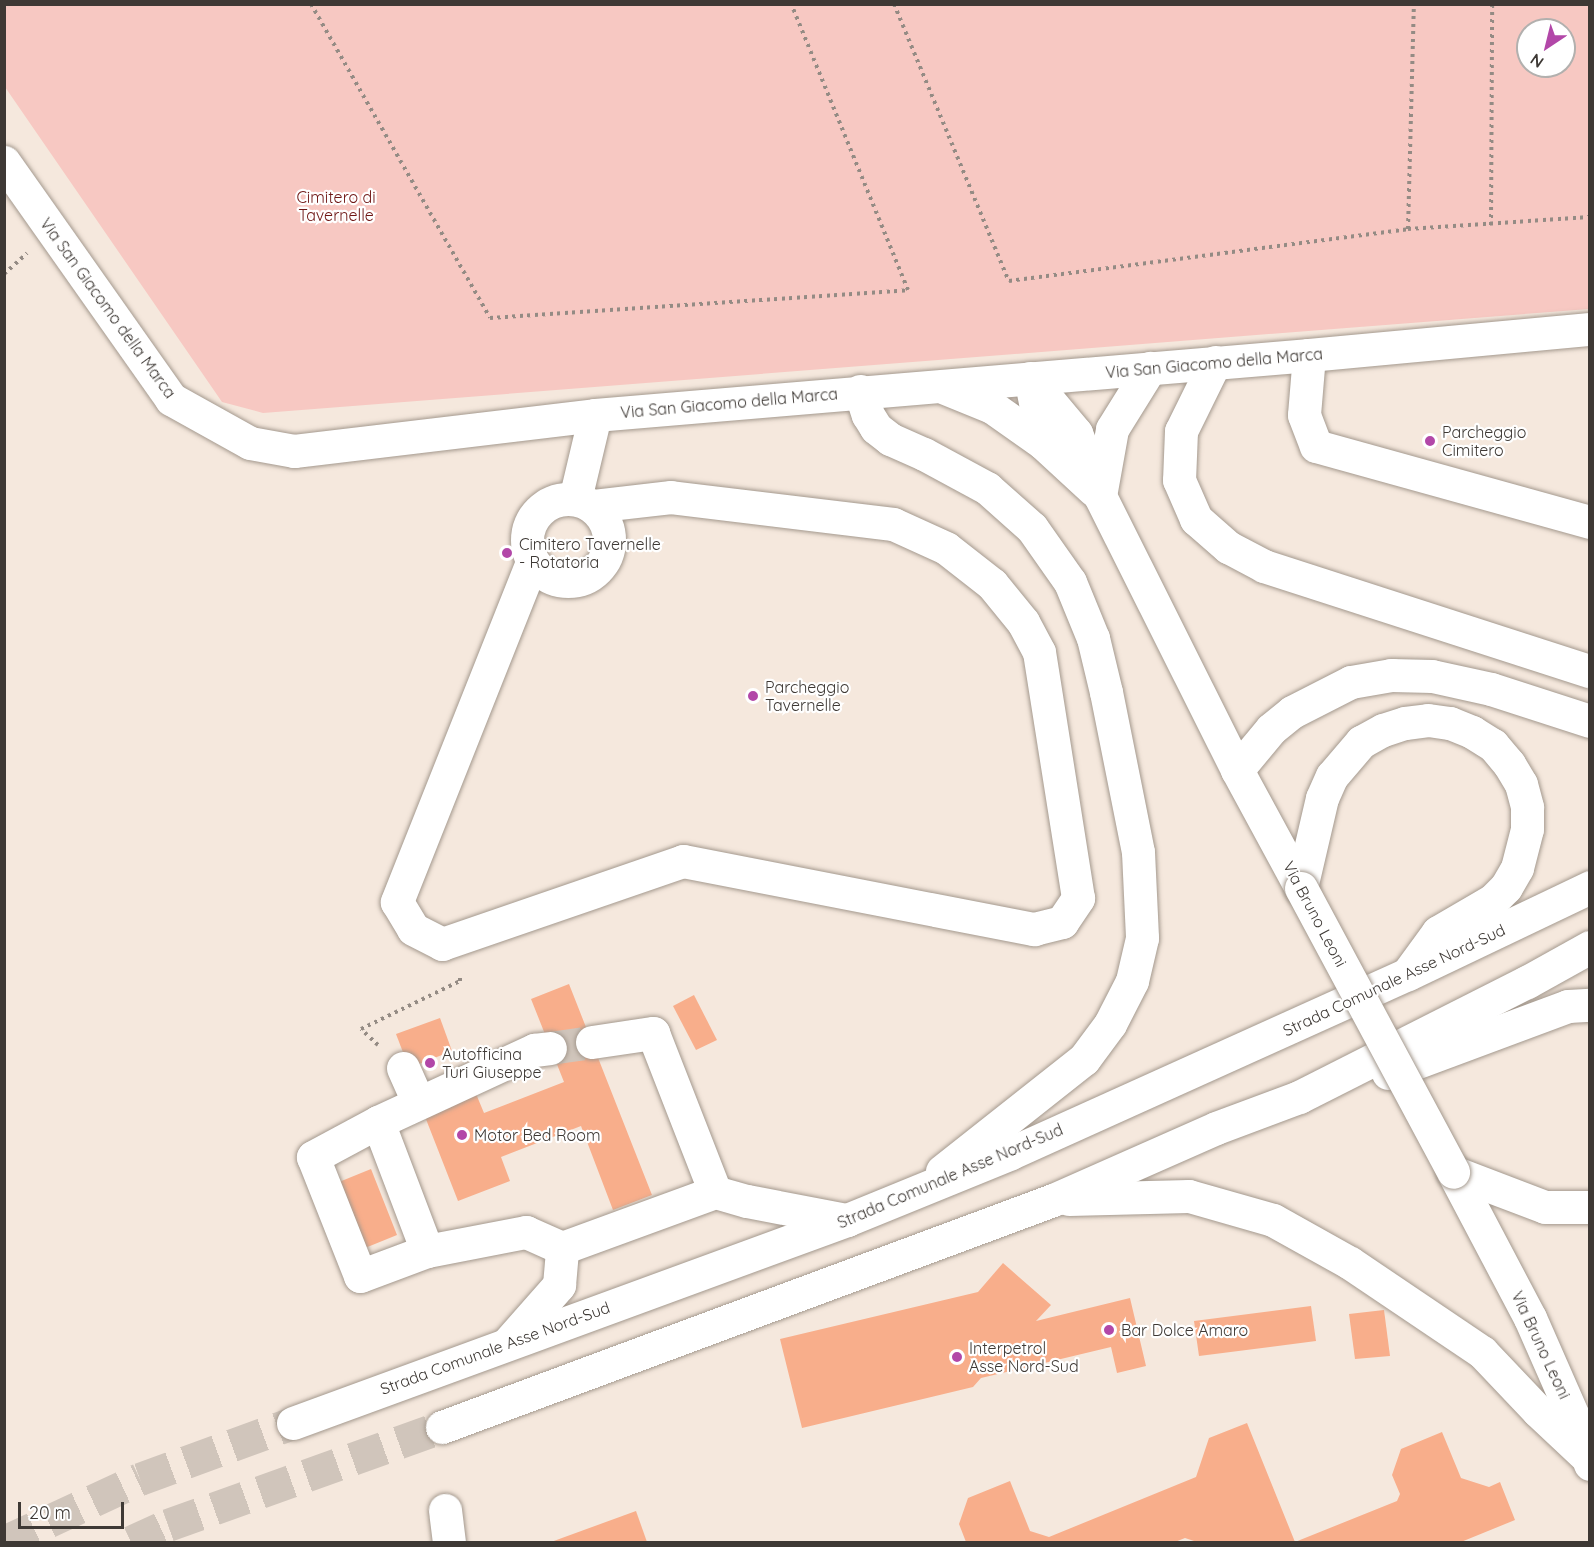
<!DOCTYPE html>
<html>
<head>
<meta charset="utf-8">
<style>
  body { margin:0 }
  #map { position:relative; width:1594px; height:1547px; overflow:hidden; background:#f5e8dd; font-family:Quicksand,sans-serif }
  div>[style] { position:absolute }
  .green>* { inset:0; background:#f7c8c2 }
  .building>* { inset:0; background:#f8ae8b }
  .minor-tunnel>* { height:33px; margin-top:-16.5px; transform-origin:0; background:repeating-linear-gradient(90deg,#d0c5bb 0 33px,transparent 0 49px) }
  .highway-tunnel>* { height:33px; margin-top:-16.5px; transform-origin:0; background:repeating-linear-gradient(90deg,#d0c5bb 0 33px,transparent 0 49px) }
  .path>* { height:4px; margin-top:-2px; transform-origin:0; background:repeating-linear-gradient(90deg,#948b84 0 3px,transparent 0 7.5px) }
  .roads { filter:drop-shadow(0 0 2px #a4998e) drop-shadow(0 0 2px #a4998e) }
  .minor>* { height:33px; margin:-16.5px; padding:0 16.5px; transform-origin:16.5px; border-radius:16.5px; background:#fff }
  .minor>.ring { margin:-16.5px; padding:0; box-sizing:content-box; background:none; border:33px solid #fff; border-radius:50% }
  .highway>* { height:33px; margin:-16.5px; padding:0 16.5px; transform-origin:16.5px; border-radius:16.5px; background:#fff }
  .bridges { filter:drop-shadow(0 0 2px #a4998e) drop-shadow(0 0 2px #a4998e) }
  .minor-bridge>* { height:33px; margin:-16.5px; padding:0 16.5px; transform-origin:16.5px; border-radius:16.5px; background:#fff }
  .dots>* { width:16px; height:16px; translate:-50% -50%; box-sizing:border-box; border:3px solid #fff; border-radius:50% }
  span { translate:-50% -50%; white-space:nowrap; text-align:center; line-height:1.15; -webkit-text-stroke:4.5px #fff; paint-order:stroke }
  .park-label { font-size:16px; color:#6f1614 }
  .street-label { font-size:16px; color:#3e3935 }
  .poi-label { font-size:16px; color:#3e3935 }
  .left { translate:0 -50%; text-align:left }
  .frame { position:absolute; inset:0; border:6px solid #3e3935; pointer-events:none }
  .north { position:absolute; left:1516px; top:18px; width:60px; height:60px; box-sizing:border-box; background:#fff; border:2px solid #b2b0ae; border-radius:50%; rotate:215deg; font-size:16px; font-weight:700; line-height:24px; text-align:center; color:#3e3935 }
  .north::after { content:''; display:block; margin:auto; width:21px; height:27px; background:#b247a8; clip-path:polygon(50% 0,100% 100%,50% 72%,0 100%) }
  .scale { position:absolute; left:18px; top:1502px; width:106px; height:27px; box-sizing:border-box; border:3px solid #3e3935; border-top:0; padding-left:8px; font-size:18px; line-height:21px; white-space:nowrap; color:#3e3935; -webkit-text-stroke:4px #fff; paint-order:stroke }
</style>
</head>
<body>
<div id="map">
  <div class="green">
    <div style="clip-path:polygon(evenodd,4px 5px,1589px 5px,1589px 309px,263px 413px,222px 402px,5px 87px,4px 5px,1528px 30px,1564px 30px,1564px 66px,1528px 66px,1528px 30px)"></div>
  </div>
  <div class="building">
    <div style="clip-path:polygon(569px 984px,652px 1195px,613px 1210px,581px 1126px,501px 1157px,510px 1181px,458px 1201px,422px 1109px,474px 1089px,484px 1113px,564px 1082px,531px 999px)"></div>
    <div style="clip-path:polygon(694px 995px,717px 1040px,696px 1050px,673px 1006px)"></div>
    <div style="clip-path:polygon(440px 1018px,452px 1051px,409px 1068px,396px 1034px)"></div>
    <div style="clip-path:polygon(371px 1169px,397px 1235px,365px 1248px,339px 1182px)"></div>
    <div style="clip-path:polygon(1003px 1263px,1051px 1305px,1036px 1321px,1130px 1298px,1146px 1366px,1117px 1373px,1111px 1347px,981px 1378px,973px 1387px,802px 1428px,780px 1339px,978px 1292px)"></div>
    <div style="clip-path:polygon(1311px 1306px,1316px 1341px,1199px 1356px,1194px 1321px)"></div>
    <div style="clip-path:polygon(1384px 1310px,1390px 1356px,1355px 1359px,1349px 1314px)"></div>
    <div style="clip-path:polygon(1247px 1423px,1295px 1542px,1397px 1501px,1400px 1494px,1392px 1475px,1401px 1449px,1442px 1432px,1461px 1478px,1489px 1487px,1500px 1482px,1515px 1520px,1461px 1542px,1197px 1542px,1185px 1538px,1175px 1542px,966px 1542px,959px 1524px,968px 1498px,1010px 1481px,1030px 1531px,1049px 1537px,1196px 1477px,1209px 1438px)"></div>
    <div style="clip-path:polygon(636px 1511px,647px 1542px,551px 1542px)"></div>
  </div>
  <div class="minor-tunnel">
    <div style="left:550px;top:1048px;width:42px;rotate:-8.1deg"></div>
  </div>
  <div class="highway-tunnel">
    <div style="left:4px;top:1542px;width:150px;rotate:-24.9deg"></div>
    <div style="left:140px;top:1479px;width:163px;rotate:-20.1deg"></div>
    <div style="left:131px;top:1542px;width:41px;rotate:-24.7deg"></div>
    <div style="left:168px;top:1525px;width:291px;rotate:-19.7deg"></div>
  </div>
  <div class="path">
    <div style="left:311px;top:4px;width:361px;rotate:60.3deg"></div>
    <div style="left:490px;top:318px;width:419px;rotate:-3.8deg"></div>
    <div style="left:908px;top:290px;width:309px;rotate:-112.2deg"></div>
    <div style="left:894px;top:4px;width:300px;rotate:67.5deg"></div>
    <div style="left:1009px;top:281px;width:402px;rotate:-7.4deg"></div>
    <div style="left:1408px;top:229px;width:182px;rotate:-3.8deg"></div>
    <div style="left:1491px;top:225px;width:221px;rotate:-89.7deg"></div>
    <div style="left:1408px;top:229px;width:225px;rotate:-88.5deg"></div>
    <div style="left:4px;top:274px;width:31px;rotate:-42deg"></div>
    <div style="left:378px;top:1045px;width:23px;rotate:-137deg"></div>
    <div style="left:361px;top:1029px;width:110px;rotate:-25.9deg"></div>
    <div style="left:460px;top:981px;width:7px;rotate:-90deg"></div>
  </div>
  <div class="roads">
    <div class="minor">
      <div style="left:4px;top:162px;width:290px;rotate:54.8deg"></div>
      <div style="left:171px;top:399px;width:90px;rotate:29.1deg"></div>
      <div style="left:250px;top:443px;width:45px;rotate:10.3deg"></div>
      <div style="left:294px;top:451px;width:303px;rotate:-6.8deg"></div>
      <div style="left:595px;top:415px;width:717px;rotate:-4.8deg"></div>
      <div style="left:1309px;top:355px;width:282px;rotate:-5.3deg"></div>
      <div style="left:1309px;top:355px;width:60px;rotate:94.8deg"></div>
      <div style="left:1304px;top:415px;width:33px;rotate:69deg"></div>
      <div style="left:1316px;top:446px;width:284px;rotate:15.5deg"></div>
      <div style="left:1030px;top:378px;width:72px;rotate:50.1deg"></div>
      <div style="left:1076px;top:433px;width:67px;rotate:69.1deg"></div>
      <div style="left:1100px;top:496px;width:306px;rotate:63.4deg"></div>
      <div style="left:1237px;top:770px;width:134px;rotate:61.5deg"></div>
      <div style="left:1031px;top:382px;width:62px;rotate:78.9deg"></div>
      <div style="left:1043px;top:443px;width:69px;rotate:42.7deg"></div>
      <div style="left:945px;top:388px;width:51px;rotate:22deg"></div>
      <div style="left:992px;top:407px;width:62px;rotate:35.2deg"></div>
      <div style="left:1100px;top:496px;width:68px;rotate:-79.8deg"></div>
      <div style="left:1112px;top:429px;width:72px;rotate:-58.1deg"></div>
      <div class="ring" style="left:527px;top:499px;width:49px;height:49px"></div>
      <div style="left:575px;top:499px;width:86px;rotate:-76.6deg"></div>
      <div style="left:532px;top:562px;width:366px;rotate:111.7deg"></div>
      <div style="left:397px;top:902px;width:31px;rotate:59deg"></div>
      <div style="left:413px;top:929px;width:33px;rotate:27deg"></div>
      <div style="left:442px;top:944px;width:255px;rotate:-19deg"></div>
      <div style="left:683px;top:861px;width:358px;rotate:11deg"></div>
      <div style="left:1034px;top:929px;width:29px;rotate:-14deg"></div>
      <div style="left:1062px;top:922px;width:29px;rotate:-56deg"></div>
      <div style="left:1078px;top:898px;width:249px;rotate:-99deg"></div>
      <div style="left:1039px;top:652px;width:34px;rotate:-118deg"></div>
      <div style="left:1023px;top:622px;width:49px;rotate:-129.2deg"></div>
      <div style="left:992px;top:584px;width:58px;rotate:-142deg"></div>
      <div style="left:946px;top:548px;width:58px;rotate:-155.6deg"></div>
      <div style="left:893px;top:524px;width:224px;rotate:-173.1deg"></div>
      <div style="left:671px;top:497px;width:80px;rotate:173.5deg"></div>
      <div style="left:592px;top:1042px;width:62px;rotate:-8.4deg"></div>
      <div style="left:653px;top:1033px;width:171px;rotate:68.7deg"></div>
      <div style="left:403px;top:1068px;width:37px;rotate:66deg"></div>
      <div style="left:378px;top:1122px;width:74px;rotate:151.7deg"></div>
      <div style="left:313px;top:1157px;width:128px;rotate:68.4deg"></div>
      <div style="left:360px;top:1276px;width:72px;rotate:-20.5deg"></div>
      <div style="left:427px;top:1251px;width:101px;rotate:-10.9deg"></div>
      <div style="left:526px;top:1232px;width:39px;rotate:24deg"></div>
      <div style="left:1453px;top:1172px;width:165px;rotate:62.2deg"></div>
      <div style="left:1530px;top:1318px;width:107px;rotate:66.3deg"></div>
      <div style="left:1573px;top:1416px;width:51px;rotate:70.5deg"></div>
      <div style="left:427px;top:1251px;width:138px;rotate:-110.8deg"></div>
      <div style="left:378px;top:1122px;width:172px;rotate:-24.8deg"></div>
      <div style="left:534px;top:1050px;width:16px;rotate:-7deg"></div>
      <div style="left:507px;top:1344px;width:79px;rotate:-48.6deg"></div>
      <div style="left:559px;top:1285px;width:37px;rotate:-85deg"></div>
      <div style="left:562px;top:1248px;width:163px;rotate:-20.1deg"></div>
      <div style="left:715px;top:1192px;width:33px;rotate:16deg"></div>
      <div style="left:747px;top:1201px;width:102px;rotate:10.8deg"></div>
      <div style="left:445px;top:1510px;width:32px;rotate:83deg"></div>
    </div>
    <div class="highway">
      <div style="left:1215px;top:362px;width:77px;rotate:116.2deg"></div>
      <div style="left:1181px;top:431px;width:49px;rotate:92.3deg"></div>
      <div style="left:1179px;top:480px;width:43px;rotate:66.4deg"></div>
      <div style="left:1196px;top:519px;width:43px;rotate:41.2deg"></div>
      <div style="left:1228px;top:547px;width:41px;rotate:27.8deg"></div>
      <div style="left:1264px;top:566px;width:342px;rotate:17.9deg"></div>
      <div style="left:860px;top:391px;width:25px;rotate:72deg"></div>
      <div style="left:868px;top:415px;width:15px;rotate:58deg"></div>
      <div style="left:876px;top:428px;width:18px;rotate:38deg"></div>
      <div style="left:890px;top:439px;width:37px;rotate:24deg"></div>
      <div style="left:924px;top:454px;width:72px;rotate:28.4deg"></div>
      <div style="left:987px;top:488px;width:60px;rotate:41.6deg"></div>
      <div style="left:1032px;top:528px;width:66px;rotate:54.9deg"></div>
      <div style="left:1070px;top:582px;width:61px;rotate:67.7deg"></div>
      <div style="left:1093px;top:638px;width:56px;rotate:76.5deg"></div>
      <div style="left:1106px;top:692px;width:163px;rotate:78.7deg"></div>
      <div style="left:1138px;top:852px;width:86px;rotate:87.3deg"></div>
      <div style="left:1142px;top:938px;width:44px;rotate:103.1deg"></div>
      <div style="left:1132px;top:981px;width:48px;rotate:117.1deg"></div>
      <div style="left:1110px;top:1024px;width:44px;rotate:126.6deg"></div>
      <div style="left:1084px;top:1059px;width:181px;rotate:141.7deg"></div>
      <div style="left:1237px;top:770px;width:53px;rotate:-50.3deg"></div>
      <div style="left:1271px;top:729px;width:27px;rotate:-39deg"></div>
      <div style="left:1292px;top:712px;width:66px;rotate:-27deg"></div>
      <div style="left:1351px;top:682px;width:41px;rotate:-9.9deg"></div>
      <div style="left:1391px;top:675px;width:41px;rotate:1.4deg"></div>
      <div style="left:1432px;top:676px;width:60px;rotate:12.4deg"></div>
      <div style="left:1491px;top:689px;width:104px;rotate:17.9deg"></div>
      <div style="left:1301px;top:888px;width:92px;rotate:-76.9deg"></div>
      <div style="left:1322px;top:798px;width:24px;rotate:-66deg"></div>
      <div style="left:1332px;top:776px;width:45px;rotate:-49.5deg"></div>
      <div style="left:1361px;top:742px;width:25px;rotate:-29deg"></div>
      <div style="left:1383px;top:730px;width:23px;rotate:-18deg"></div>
      <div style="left:1405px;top:723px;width:23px;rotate:-7deg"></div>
      <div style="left:1428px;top:720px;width:22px;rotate:8deg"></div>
      <div style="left:1450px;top:723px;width:24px;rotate:22deg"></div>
      <div style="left:1472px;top:732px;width:25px;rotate:32deg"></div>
      <div style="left:1493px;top:745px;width:25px;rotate:50deg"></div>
      <div style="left:1509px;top:764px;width:23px;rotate:59deg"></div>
      <div style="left:1521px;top:784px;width:24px;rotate:75deg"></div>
      <div style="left:1527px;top:807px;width:22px;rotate:90deg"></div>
      <div style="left:1527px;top:829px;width:40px;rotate:104.4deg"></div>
      <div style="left:1517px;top:868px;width:22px;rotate:120deg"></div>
      <div style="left:1506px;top:887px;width:18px;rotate:135deg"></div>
      <div style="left:1493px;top:900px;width:64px;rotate:149.8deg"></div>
      <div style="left:1438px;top:932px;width:51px;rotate:126.2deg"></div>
      <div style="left:1388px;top:1073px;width:192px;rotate:-20.4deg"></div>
      <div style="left:1568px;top:1006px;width:22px;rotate:-3deg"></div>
      <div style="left:1453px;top:1172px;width:98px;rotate:20.8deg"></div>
      <div style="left:1545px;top:1207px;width:45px"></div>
      <div style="left:1069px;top:1199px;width:120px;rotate:-1.4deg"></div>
      <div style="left:1189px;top:1196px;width:87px;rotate:15.9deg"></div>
      <div style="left:1273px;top:1220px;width:88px;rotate:29.2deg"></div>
      <div style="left:1350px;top:1263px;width:159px;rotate:34deg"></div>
      <div style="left:1482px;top:1352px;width:81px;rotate:46.5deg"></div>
      <div style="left:1538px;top:1411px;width:69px;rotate:43.2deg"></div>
      <div style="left:293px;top:1423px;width:590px;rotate:-20.12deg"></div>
      <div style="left:847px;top:1220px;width:177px;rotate:-22.2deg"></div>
      <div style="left:1011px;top:1153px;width:435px;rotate:-24.3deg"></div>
      <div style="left:1408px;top:974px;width:202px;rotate:-25.5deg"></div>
      <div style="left:442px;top:1427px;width:652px;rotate:-20.38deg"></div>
      <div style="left:1053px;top:1200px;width:178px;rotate:-23.8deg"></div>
      <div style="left:1216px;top:1128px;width:89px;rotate:-20.5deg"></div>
      <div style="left:1299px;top:1097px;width:255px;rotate:-26.8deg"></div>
      <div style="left:1527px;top:982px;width:72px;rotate:-29.1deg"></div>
    </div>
  </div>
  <div class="bridges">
    <div class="minor-bridge">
      <div style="left:1301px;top:888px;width:322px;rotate:61.8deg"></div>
    </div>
  </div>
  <div class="dots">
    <div style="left:1430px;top:441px;background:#b247a8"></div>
    <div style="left:507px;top:553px;background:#b247a8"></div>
    <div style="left:753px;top:696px;background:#b247a8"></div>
    <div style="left:430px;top:1063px;background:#b247a8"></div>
    <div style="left:462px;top:1135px;background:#b247a8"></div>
    <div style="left:1109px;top:1330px;background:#b247a8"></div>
    <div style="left:957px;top:1357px;background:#b247a8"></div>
  </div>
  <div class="park-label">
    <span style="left:336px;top:206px">Cimitero di<br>Tavernelle</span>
  </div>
  <div class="street-label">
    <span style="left:108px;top:308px;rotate:54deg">Via San Giacomo della Marca</span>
    <span style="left:1214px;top:363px;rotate:-5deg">Via San Giacomo della Marca</span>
    <span style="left:729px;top:403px;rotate:-5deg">Via San Giacomo della Marca</span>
    <span style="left:1315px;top:914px;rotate:62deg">Via Bruno Leoni</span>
    <span style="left:1394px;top:980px;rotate:-25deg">Strada Comunale Asse Nord-Sud</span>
    <span style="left:950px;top:1176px;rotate:-23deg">Strada Comunale Asse Nord-Sud</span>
    <span style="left:1541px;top:1345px;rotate:65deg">Via Bruno Leoni</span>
    <span style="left:495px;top:1348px;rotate:-20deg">Strada Comunale Asse Nord-Sud</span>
  </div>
  <div class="poi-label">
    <span class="left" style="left:1442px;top:441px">Parcheggio<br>Cimitero</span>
    <span class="left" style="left:519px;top:553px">Cimitero Tavernelle<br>- Rotatoria</span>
    <span class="left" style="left:765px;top:696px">Parcheggio<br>Tavernelle</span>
    <span class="left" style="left:442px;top:1063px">Autofficina<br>Turi Giuseppe</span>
    <span class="left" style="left:474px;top:1135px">Motor Bed Room</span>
    <span class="left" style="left:1121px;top:1330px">Bar Dolce Amaro</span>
    <span class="left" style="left:969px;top:1357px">Interpetrol<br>Asse Nord-Sud</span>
  </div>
  <div class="frame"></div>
  <div class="north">N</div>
  <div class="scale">20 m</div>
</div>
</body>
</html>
